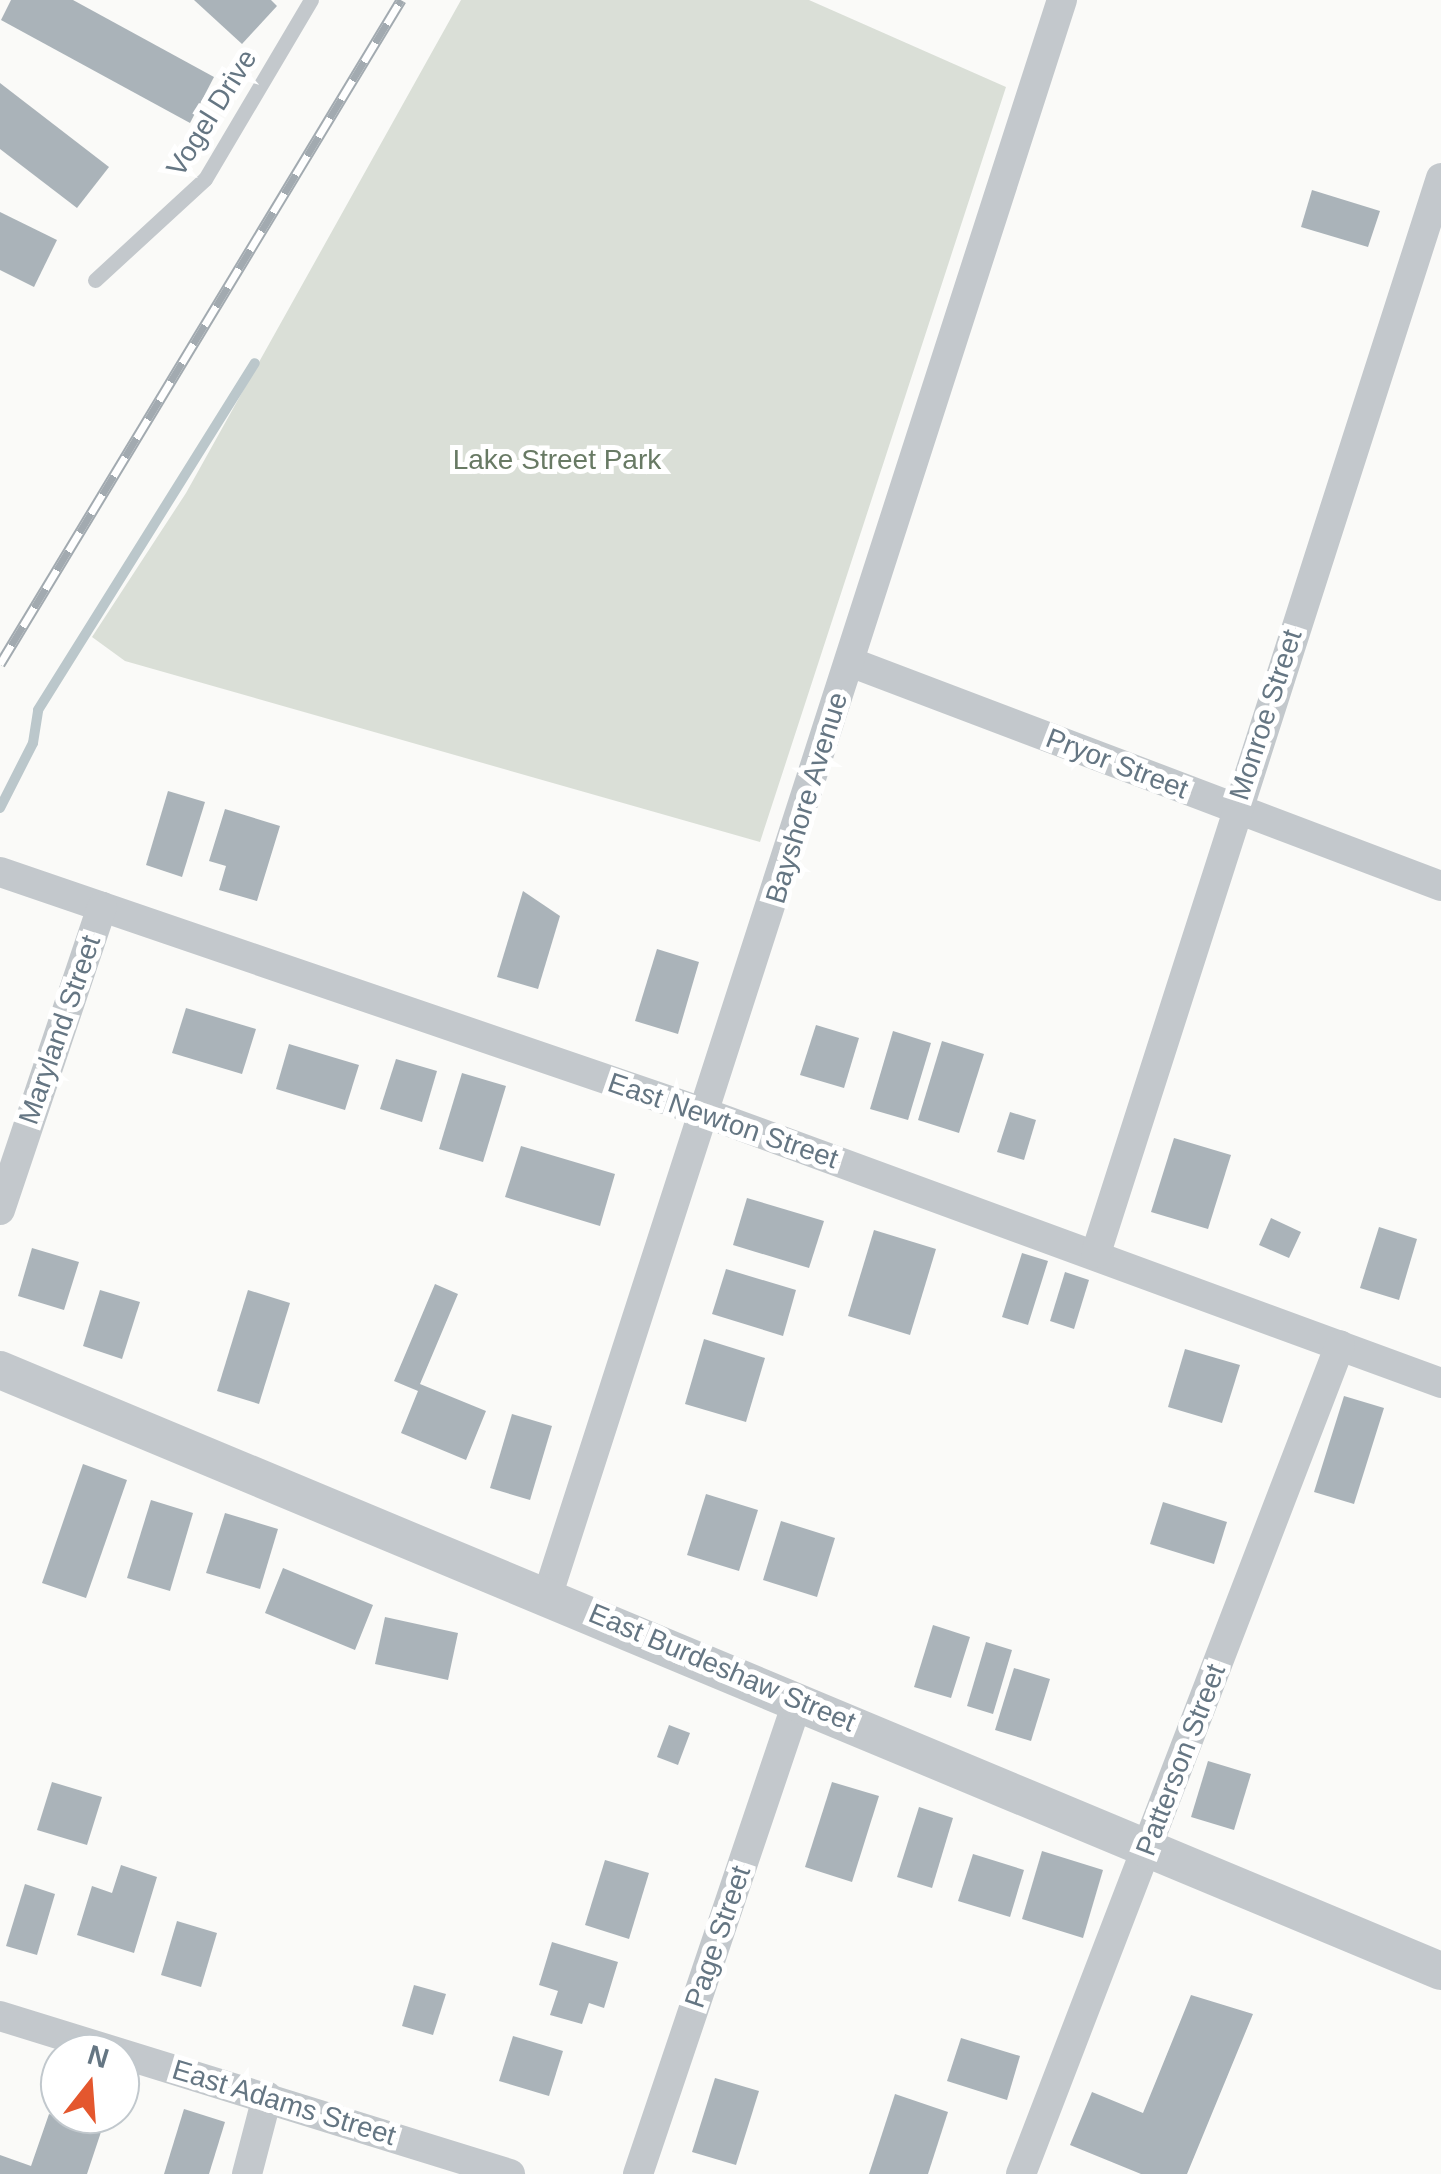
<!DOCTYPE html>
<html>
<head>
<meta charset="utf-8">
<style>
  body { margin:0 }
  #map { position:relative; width:1441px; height:2174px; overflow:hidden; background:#fafaf8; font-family:Helvetica,sans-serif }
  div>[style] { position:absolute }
  .green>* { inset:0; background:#dadfd7 }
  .stream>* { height:10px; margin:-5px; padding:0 5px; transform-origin:5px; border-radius:5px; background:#bbc7cb }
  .building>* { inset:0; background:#aab3b9 }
  .service>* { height:15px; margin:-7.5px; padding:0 7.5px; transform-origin:7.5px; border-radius:7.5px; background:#c3c8cc }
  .minor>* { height:30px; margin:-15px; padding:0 15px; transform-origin:15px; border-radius:15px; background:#c3c8cc }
  .tertiary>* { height:38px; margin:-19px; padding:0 19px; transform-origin:19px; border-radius:19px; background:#c3c8cc }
  .rail>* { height:11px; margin-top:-5.5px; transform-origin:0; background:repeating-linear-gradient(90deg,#fff 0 22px,#a2aab0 0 44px); box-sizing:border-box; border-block:2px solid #a2aab0 }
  span { translate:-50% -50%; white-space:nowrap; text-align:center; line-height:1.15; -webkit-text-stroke:10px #fff; paint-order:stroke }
  .street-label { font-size:28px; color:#657683 }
  .park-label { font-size:28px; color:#687a64 }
  .north { position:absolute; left:40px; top:2034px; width:100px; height:100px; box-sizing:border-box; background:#fff; border:2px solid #c1c8cd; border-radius:50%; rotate:17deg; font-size:28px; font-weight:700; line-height:40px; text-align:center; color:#657683 }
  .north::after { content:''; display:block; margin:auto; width:35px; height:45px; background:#e4572e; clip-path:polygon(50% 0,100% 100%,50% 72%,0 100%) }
</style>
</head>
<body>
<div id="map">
  <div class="green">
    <div style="clip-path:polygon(461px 0,809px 0,1006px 87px,760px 842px,125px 661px,92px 637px,186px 493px)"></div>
  </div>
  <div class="stream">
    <div style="left:0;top:808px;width:73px;rotate:-63.1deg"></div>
    <div style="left:33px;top:743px;width:33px;rotate:-81deg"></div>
    <div style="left:38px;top:710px;width:409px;rotate:-58deg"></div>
  </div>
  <div class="building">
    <div style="clip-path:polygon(11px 0,73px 0,214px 77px,190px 123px,1px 20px)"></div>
    <div style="clip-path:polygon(194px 0,271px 0,277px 6px,242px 44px)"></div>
    <div style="clip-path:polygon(0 83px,109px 167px,77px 208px,0 149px)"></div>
    <div style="clip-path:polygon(1312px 190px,1380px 211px,1368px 247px,1301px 227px)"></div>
    <div style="clip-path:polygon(0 212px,57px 240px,34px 287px,0 270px)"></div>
    <div style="clip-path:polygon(168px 791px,205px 802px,182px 877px,146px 865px)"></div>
    <div style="clip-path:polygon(225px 809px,280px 826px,257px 901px,219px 890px,226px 866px,209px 861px)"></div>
    <div style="clip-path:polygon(523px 891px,560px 916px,538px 989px,497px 977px)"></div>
    <div style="clip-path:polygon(657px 949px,699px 962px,678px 1034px,635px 1021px)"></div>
    <div style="clip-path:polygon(186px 1008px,256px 1029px,242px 1074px,172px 1053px)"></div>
    <div style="clip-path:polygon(816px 1025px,859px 1038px,844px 1088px,800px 1075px)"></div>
    <div style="clip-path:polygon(893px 1031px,931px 1043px,908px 1120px,870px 1109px)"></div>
    <div style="clip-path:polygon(942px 1041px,984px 1054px,959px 1133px,918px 1120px)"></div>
    <div style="clip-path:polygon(289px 1044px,359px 1065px,345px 1110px,276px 1089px)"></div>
    <div style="clip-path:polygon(396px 1059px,437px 1071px,422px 1122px,380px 1109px)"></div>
    <div style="clip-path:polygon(462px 1073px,506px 1086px,483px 1162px,439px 1149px)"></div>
    <div style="clip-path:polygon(1010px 1112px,1036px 1120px,1024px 1160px,997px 1152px)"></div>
    <div style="clip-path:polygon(1174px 1138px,1231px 1155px,1208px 1229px,1151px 1212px)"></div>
    <div style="clip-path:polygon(521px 1146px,615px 1174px,600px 1226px,505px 1197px)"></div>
    <div style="clip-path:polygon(747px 1198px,824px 1221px,809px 1268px,733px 1245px)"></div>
    <div style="clip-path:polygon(1271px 1218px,1301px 1232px,1289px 1258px,1259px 1245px)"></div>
    <div style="clip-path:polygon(1379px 1227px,1417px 1239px,1399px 1300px,1360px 1288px)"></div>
    <div style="clip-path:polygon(874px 1230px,936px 1249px,910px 1335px,848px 1316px)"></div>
    <div style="clip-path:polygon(32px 1248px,79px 1262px,64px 1310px,18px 1296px)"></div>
    <div style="clip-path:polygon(1022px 1253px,1048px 1261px,1028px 1325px,1002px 1317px)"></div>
    <div style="clip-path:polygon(726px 1269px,796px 1290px,783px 1336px,712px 1314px)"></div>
    <div style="clip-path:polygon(1065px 1272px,1089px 1280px,1074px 1329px,1050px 1321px)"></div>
    <div style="clip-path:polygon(435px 1284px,458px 1294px,420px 1384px,486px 1411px,466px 1460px,401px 1433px,418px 1391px,394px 1381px)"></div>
    <div style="clip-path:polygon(100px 1290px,140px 1302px,122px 1359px,83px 1346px)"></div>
    <div style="clip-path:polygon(248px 1290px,290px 1303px,259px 1404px,217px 1391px)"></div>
    <div style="clip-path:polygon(704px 1339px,765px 1358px,746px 1422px,685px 1404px)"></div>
    <div style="clip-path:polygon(1185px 1349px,1240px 1365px,1222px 1423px,1168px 1407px)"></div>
    <div style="clip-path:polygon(1344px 1396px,1384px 1408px,1354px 1504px,1314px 1492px)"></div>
    <div style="clip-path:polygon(512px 1414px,552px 1426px,530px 1500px,490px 1488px)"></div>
    <div style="clip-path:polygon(83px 1464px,127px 1480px,86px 1598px,42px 1583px)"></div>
    <div style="clip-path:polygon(706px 1494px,758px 1510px,739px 1571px,687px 1555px)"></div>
    <div style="clip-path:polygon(151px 1500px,193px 1513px,170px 1591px,127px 1578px)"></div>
    <div style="clip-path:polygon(1163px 1502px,1227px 1522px,1214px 1564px,1150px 1544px)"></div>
    <div style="clip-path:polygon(225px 1513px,278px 1529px,260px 1589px,206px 1573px)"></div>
    <div style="clip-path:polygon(781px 1521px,835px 1538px,817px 1597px,763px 1580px)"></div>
    <div style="clip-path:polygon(283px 1568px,373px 1605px,355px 1650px,265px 1613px)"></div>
    <div style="clip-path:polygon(385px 1617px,458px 1633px,448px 1680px,375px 1664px)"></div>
    <div style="clip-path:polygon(933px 1625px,970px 1637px,951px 1698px,914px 1687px)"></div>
    <div style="clip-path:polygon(986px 1642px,1012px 1650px,993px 1714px,967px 1706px)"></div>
    <div style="clip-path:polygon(1014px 1668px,1050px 1679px,1031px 1741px,995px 1730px)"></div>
    <div style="clip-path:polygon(669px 1725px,690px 1733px,678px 1765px,657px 1757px)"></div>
    <div style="clip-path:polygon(1208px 1761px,1251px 1774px,1234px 1830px,1191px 1817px)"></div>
    <div style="clip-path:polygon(52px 1782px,102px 1797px,87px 1845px,37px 1830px)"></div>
    <div style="clip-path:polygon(832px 1782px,879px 1796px,852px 1882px,805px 1867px)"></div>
    <div style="clip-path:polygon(919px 1807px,953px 1818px,932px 1888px,897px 1877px)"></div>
    <div style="clip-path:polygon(1042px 1851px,1103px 1870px,1083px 1938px,1022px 1919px)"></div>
    <div style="clip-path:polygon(973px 1854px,1024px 1870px,1010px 1917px,958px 1901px)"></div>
    <div style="clip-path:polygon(605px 1860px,649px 1873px,629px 1939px,585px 1925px)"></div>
    <div style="clip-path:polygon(121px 1865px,157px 1877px,134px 1953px,77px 1935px,92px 1886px,112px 1893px)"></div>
    <div style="clip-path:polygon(25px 1884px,55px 1894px,37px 1955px,6px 1946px)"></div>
    <div style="clip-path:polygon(177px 1921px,217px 1933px,201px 1987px,161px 1975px)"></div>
    <div style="clip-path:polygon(552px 1942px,618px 1962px,604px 2008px,589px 2003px,582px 2024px,550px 2015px,558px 1991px,539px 1985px)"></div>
    <div style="clip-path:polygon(414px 1985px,446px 1994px,433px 2035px,402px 2026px)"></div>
    <div style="clip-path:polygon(1191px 1995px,1253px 2014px,1187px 2174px,1141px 2174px,1070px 2145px,1092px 2092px,1143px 2113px)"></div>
    <div style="clip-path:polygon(513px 2036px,563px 2051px,549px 2096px,499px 2081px)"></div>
    <div style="clip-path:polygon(961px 2038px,1020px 2056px,1007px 2100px,947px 2081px)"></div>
    <div style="clip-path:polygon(715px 2078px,759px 2091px,736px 2165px,692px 2152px)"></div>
    <div style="clip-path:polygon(895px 2094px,948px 2112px,928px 2174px,869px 2174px)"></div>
    <div style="clip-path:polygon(184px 2109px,225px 2122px,209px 2174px,164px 2174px)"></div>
    <div style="clip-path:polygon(49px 2114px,101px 2132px,87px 2174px,0 2174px,0 2155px,31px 2166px)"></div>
  </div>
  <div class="service">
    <div style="left:95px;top:280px;width:149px;rotate:-42.6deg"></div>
    <div style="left:205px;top:179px;width:208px;rotate:-59.4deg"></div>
  </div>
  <div class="minor">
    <div style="left:850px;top:662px;width:632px;rotate:20.76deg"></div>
    <div style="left:0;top:872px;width:748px;rotate:18.87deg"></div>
    <div style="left:708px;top:1114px;width:781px;rotate:20.15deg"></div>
    <div style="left:0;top:1210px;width:320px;rotate:-71.4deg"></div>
    <div style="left:1096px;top:1253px;width:1129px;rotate:-72.21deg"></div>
    <div style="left:548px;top:1594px;width:1675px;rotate:-72.13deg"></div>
    <div style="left:0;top:2016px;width:534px;rotate:17.21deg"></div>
    <div style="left:247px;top:2174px;width:80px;rotate:-75.4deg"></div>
    <div style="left:638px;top:2174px;width:500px;rotate:-71.35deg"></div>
    <div style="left:1021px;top:2174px;width:888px;rotate:-68.95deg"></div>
  </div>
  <div class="tertiary">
    <div style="left:0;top:1370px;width:1561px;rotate:22.64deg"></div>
  </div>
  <div class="rail">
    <div style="left:0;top:664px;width:776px;rotate:-58.87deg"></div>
  </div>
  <div class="street-label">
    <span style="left:212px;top:113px;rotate:-58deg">Vogel Drive</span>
    <span style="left:1266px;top:715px;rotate:-72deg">Monroe Street</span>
    <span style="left:1117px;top:764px;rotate:21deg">Pryor Street</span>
    <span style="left:807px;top:798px;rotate:-73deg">Bayshore Avenue</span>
    <span style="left:60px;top:1030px;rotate:-71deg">Maryland Street</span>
    <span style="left:723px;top:1121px;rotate:19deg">East Newton Street</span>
    <span style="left:722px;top:1668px;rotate:23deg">East Burdeshaw Street</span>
    <span style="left:1181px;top:1760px;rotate:-69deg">Patterson Street</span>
    <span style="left:718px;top:1937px;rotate:-71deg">Page Street</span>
    <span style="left:284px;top:2103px;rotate:17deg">East Adams Street</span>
  </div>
  <div class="park-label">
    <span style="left:557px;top:460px">Lake Street Park</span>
  </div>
  <div class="north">N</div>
</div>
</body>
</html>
